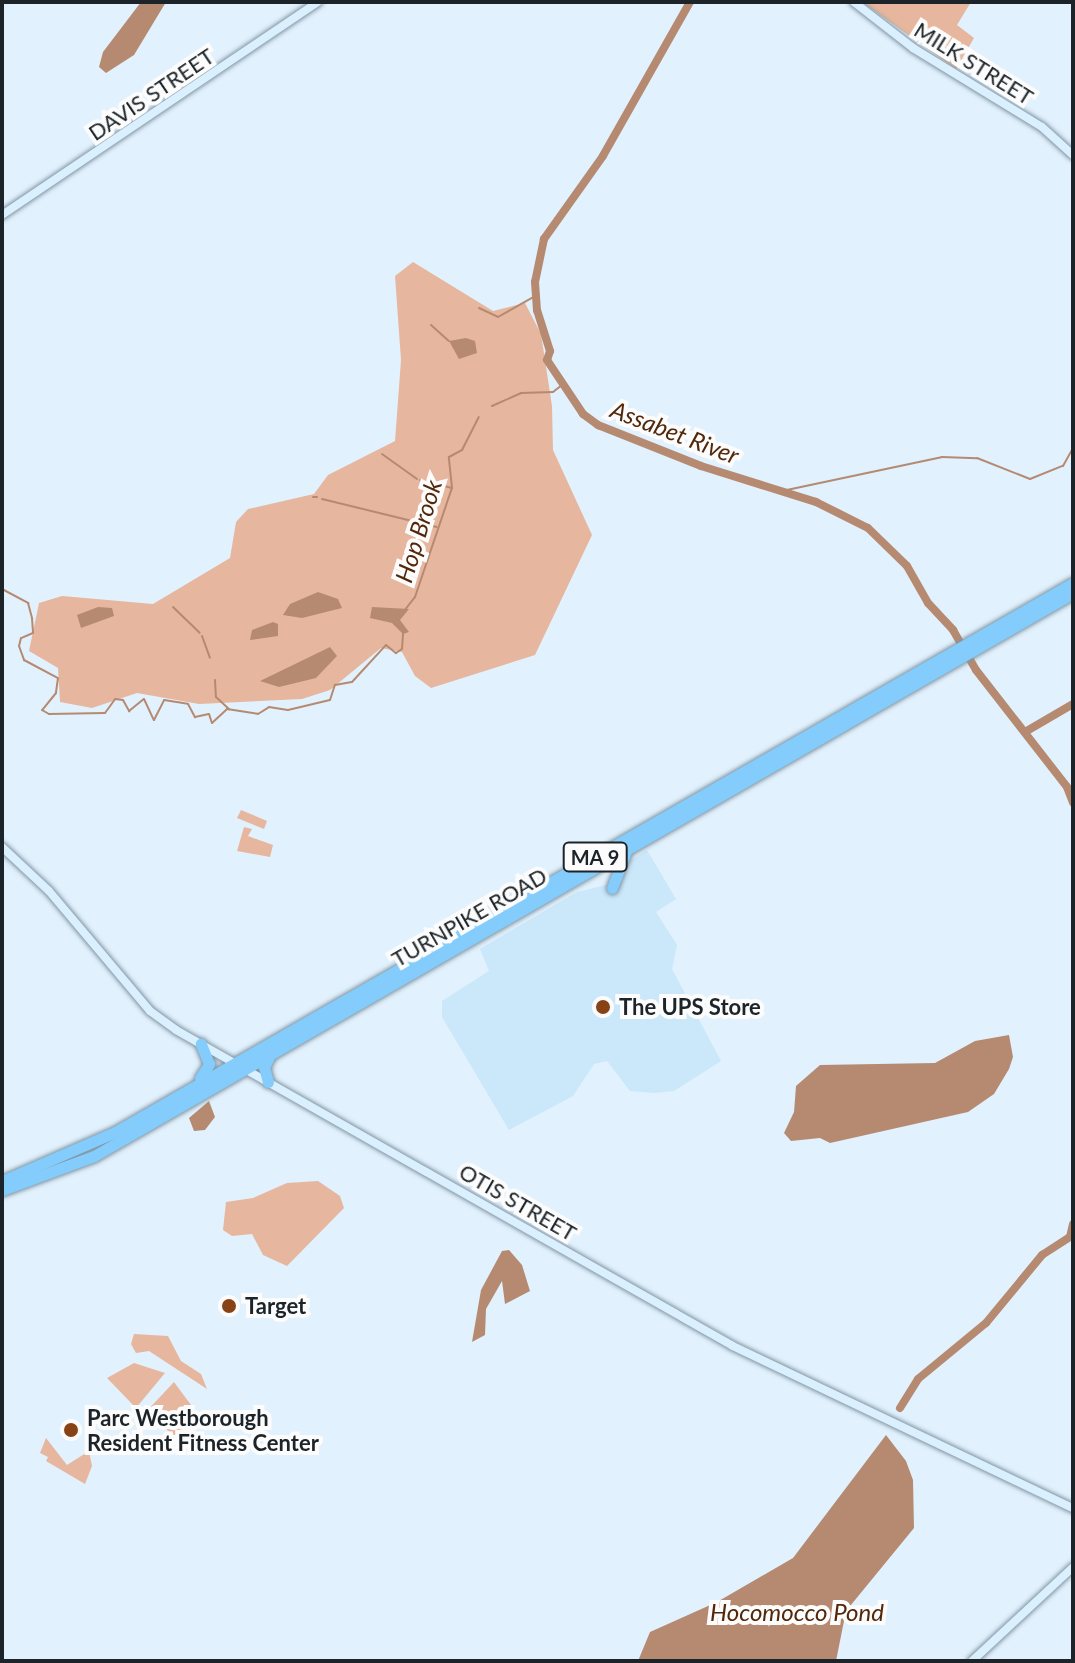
<!DOCTYPE html>
<html>
<head>
<meta charset="utf-8">
<style>
  body { margin:0 }
  #map { position:relative; width:1075px; height:1663px; overflow:hidden; background:#e1f1fd; font-family:Lato,sans-serif }
  div>[style] { position:absolute }
  .built>* { inset:0; background:#cbe7fa }
  .green>* { inset:0; background:#e6b79e }
  .water>* { inset:0; background:#b68a71 }
  .stream>* { height:2px; margin:-1px; padding:0 1px; transform-origin:1px; border-radius:1px; background:#b68a71 }
  .river>* { height:8px; margin:-4px; padding:0 4px; transform-origin:4px; border-radius:4px; background:#b68a71 }
  .roads { filter:drop-shadow(0 0 2px #8295a3) drop-shadow(0 0 2px #8295a3) }
  .secondary>* { height:8px; margin:-4px; padding:0 4px; transform-origin:4px; border-radius:4px; background:#daf0fe }
  .highway>* { height:11px; margin:-5.5px; padding:0 5.5px; transform-origin:5.5px; border-radius:5.5px; background:#83ccfb }
  .dots>* { width:22px; height:22px; translate:-50% -50%; box-sizing:border-box; border:4px solid #fcfcfc; border-radius:50% }
  span { translate:-50% -50%; white-space:nowrap; text-align:center; line-height:1.15; -webkit-text-stroke:8px #fcfcfc; paint-order:stroke }
  .shield-label span { padding:2px 6px; background:#fcfcfc; border:2px solid; border-radius:6px; -webkit-text-stroke-width:0 }
  .shield-label { font-size:20px; color:#1c2429; font-weight:700 }
  .street-label { font-size:22px; color:#1c2429 }
  .poi-label { font-size:22px; color:#1c2429; font-weight:700 }
  .left { translate:0 -50%; text-align:left }
  .water-label { font-size:24px; color:#52270a; font-style:italic }
  .frame { position:absolute; inset:0; border:4px solid #1c2429; pointer-events:none }
</style>
</head>
<body>
<div id="map">
  <div class="built">
    <div style="clip-path:polygon(647px 850px,676px 899px,656px 912px,677px 945px,672px 969px,721px 1061px,674px 1091px,654px 1093px,630px 1091px,607px 1061px,594px 1064px,573px 1096px,509px 1130px,442px 1017px,442px 1001px,489px 971px,480px 949px,577px 892px,623px 881px,626px 863px)"></div>
  </div>
  <div class="green">
    <div style="clip-path:polygon(862px 2px,971px 2px,957px 25px,974px 38px,956px 69px)"></div>
    <div style="clip-path:polygon(413px 262px,493px 311px,525px 303px,541px 334px,552px 406px,553px 450px,592px 535px,535px 655px,431px 688px,415px 676px,402px 652px,381px 648px,330px 690px,302px 699px,199px 704px,137px 693px,92px 708px,60px 702px,58px 668px,29px 651px,39px 603px,62px 596px,153px 604px,230px 558px,236px 522px,248px 509px,314px 494px,328px 475px,395px 441px,401px 360px,395px 276px)"></div>
    <div style="clip-path:polygon(241px 810px,267px 821px,264px 829px,237px 818px)"></div>
    <div style="clip-path:polygon(244px 827px,252px 829px,248px 836px,273px 845px,270px 857px,237px 851px)"></div>
    <div style="clip-path:polygon(318px 1181px,340px 1196px,344px 1208px,287px 1266px,263px 1255px,252px 1234px,232px 1236px,223px 1230px,226px 1202px,253px 1198px,287px 1183px)"></div>
    <div style="clip-path:polygon(134px 1334px,168px 1336px,181px 1361px,201px 1374px,207px 1389px,149px 1351px,136px 1353px,131px 1344px)"></div>
    <div style="clip-path:polygon(134px 1363px,165px 1373px,136px 1408px,107px 1378px)"></div>
    <div style="clip-path:polygon(174px 1382px,191px 1405px,190px 1423px,180px 1439px,144px 1414px)"></div>
    <div style="clip-path:polygon(46px 1438px,67px 1465px,89px 1451px,92px 1466px,85px 1484px,46px 1461px,48px 1457px,40px 1453px)"></div>
  </div>
  <div class="water">
    <div style="clip-path:polygon(141px 2px,166px 2px,134px 55px,106px 73px,99px 67px,103px 52px)"></div>
    <div style="clip-path:polygon(466px 338px,475px 341px,477px 353px,459px 359px,449px 341px)"></div>
    <div style="clip-path:polygon(318px 592px,338px 599px,342px 608px,302px 618px,283px 615px,290px 604px)"></div>
    <div style="clip-path:polygon(98px 607px,112px 608px,114px 616px,81px 628px,77px 615px)"></div>
    <div style="clip-path:polygon(372px 607px,409px 609px,400px 620px,409px 632px,403px 634px,392px 623px,370px 618px)"></div>
    <div style="clip-path:polygon(273px 622px,278px 624px,278px 636px,250px 640px,252px 630px)"></div>
    <div style="clip-path:polygon(330px 647px,337px 656px,316px 678px,279px 687px,260px 681px)"></div>
    <div style="clip-path:polygon(1009px 1035px,1013px 1057px,1009px 1069px,994px 1094px,968px 1112px,830px 1143px,820px 1138px,791px 1141px,784px 1133px,794px 1112px,796px 1086px,820px 1065px,935px 1063px,975px 1041px)"></div>
    <div style="clip-path:polygon(209px 1101px,215px 1117px,205px 1130px,194px 1131px,189px 1118px)"></div>
    <div style="clip-path:polygon(509px 1250px,522px 1265px,530px 1291px,505px 1304px,502px 1281px,486px 1309px,485px 1335px,472px 1342px,481px 1290px,502px 1251px)"></div>
    <div style="clip-path:polygon(886px 1435px,906px 1461px,913px 1480px,914px 1528px,846px 1611px,836px 1661px,638px 1661px,650px 1632px,717px 1602px,793px 1558px)"></div>
  </div>
  <div class="stream">
    <div style="left:479px;top:308px;width:21px;rotate:25deg"></div>
    <div style="left:498px;top:317px;width:45px;rotate:-29.4deg"></div>
    <div style="left:431px;top:325px;width:24px;rotate:42deg"></div>
    <div style="left:492px;top:406px;width:32px;rotate:-24deg"></div>
    <div style="left:521px;top:393px;width:32px;rotate:-2deg"></div>
    <div style="left:553px;top:392px;width:11px;rotate:-38deg"></div>
    <div style="left:382px;top:454px;width:43px;rotate:35.5deg"></div>
    <div style="left:420px;top:480px;width:33px;rotate:14deg"></div>
    <div style="left:782px;top:491px;width:164px;rotate:-12deg"></div>
    <div style="left:942px;top:457px;width:35px;rotate:2deg"></div>
    <div style="left:977px;top:458px;width:57px;rotate:21.6deg"></div>
    <div style="left:1030px;top:479px;width:35px;rotate:-22deg"></div>
    <div style="left:1063px;top:466px;width:21px;rotate:-61deg"></div>
    <div style="left:313px;top:497px;width:4px"></div>
    <div style="left:322px;top:499px;width:118px;rotate:13.7deg"></div>
    <div style="left:2px;top:589px;width:30px;rotate:28deg"></div>
    <div style="left:28px;top:603px;width:16px;rotate:75deg"></div>
    <div style="left:32px;top:618px;width:15px;rotate:86deg"></div>
    <div style="left:33px;top:633px;width:13px;rotate:157deg"></div>
    <div style="left:21px;top:638px;width:8px;rotate:104deg"></div>
    <div style="left:19px;top:646px;width:15px;rotate:70deg"></div>
    <div style="left:24px;top:660px;width:38px;rotate:28deg"></div>
    <div style="left:58px;top:678px;width:15px;rotate:98deg"></div>
    <div style="left:56px;top:693px;width:22px;rotate:129deg"></div>
    <div style="left:42px;top:710px;width:8px;rotate:30deg"></div>
    <div style="left:49px;top:714px;width:56px;rotate:-1deg"></div>
    <div style="left:105px;top:713px;width:17px;rotate:-54deg"></div>
    <div style="left:115px;top:699px;width:8px;rotate:7deg"></div>
    <div style="left:123px;top:700px;width:13px;rotate:61deg"></div>
    <div style="left:129px;top:711px;width:19px;rotate:-39deg"></div>
    <div style="left:144px;top:699px;width:23px;rotate:65deg"></div>
    <div style="left:154px;top:720px;width:22px;rotate:-63deg"></div>
    <div style="left:164px;top:700px;width:24px;rotate:9deg"></div>
    <div style="left:188px;top:704px;width:15px;rotate:62deg"></div>
    <div style="left:195px;top:717px;width:14px;rotate:-12deg"></div>
    <div style="left:209px;top:714px;width:9px;rotate:72deg"></div>
    <div style="left:212px;top:723px;width:21px;rotate:-43deg"></div>
    <div style="left:227px;top:709px;width:31px;rotate:9deg"></div>
    <div style="left:258px;top:714px;width:13px;rotate:-32deg"></div>
    <div style="left:269px;top:707px;width:19px;rotate:9deg"></div>
    <div style="left:288px;top:710px;width:43px;rotate:-13.4deg"></div>
    <div style="left:330px;top:700px;width:16px;rotate:-72deg"></div>
    <div style="left:335px;top:685px;width:17px;rotate:-10deg"></div>
    <div style="left:352px;top:682px;width:50px;rotate:-47.4deg"></div>
    <div style="left:386px;top:645px;width:13px;rotate:39deg"></div>
    <div style="left:396px;top:653px;width:7px;rotate:-34deg"></div>
    <div style="left:402px;top:649px;width:16px;rotate:-86deg"></div>
    <div style="left:173px;top:607px;width:37px;rotate:44deg"></div>
    <div style="left:404px;top:611px;width:18px;rotate:-52deg"></div>
    <div style="left:415px;top:597px;width:115px;rotate:-71.3deg"></div>
    <div style="left:452px;top:488px;width:31px;rotate:-96deg"></div>
    <div style="left:449px;top:457px;width:15px;rotate:-28deg"></div>
    <div style="left:462px;top:450px;width:37px;rotate:-63deg"></div>
    <div style="left:202px;top:636px;width:23px;rotate:70deg"></div>
    <div style="left:215px;top:680px;width:17px;rotate:87deg"></div>
    <div style="left:216px;top:697px;width:18px;rotate:43deg"></div>
  </div>
  <div class="river">
    <div style="left:690px;top:2px;width:177px;rotate:119.5deg"></div>
    <div style="left:603px;top:156px;width:102px;rotate:125.4deg"></div>
    <div style="left:544px;top:239px;width:44px;rotate:101.8deg"></div>
    <div style="left:535px;top:282px;width:28px;rotate:86deg"></div>
    <div style="left:537px;top:310px;width:43px;rotate:72.4deg"></div>
    <div style="left:550px;top:351px;width:9px;rotate:108deg"></div>
    <div style="left:547px;top:360px;width:65px;rotate:56.3deg"></div>
    <div style="left:583px;top:414px;width:19px;rotate:36deg"></div>
    <div style="left:598px;top:425px;width:111px;rotate:21.7deg"></div>
    <div style="left:701px;top:466px;width:121px;rotate:17.4deg"></div>
    <div style="left:816px;top:502px;width:58px;rotate:26.6deg"></div>
    <div style="left:868px;top:528px;width:54px;rotate:44.3deg"></div>
    <div style="left:907px;top:566px;width:43px;rotate:60.4deg"></div>
    <div style="left:928px;top:603px;width:37px;rotate:47deg"></div>
    <div style="left:953px;top:630px;width:46px;rotate:60.1deg"></div>
    <div style="left:976px;top:670px;width:148px;rotate:52.1deg"></div>
    <div style="left:1067px;top:787px;width:17px;rotate:69deg"></div>
    <div style="left:1025px;top:732px;width:56px;rotate:-30.3deg"></div>
    <div style="left:900px;top:1408px;width:34px;rotate:-58deg"></div>
    <div style="left:918px;top:1379px;width:88px;rotate:-39.5deg"></div>
    <div style="left:986px;top:1323px;width:88px;rotate:-50.5deg"></div>
    <div style="left:1042px;top:1255px;width:33px;rotate:-33deg"></div>
    <div style="left:1070px;top:1237px;width:13px;rotate:-77deg"></div>
  </div>
  <div class="roads">
    <div class="secondary">
      <div style="left:854px;top:2px;width:75px;rotate:37.9deg"></div>
      <div style="left:913px;top:48px;width:151px;rotate:31.5deg"></div>
      <div style="left:1042px;top:127px;width:42px;rotate:42.1deg"></div>
      <div style="left:2px;top:215px;width:381px;rotate:-34deg"></div>
      <div style="left:2px;top:847px;width:64px;rotate:43.1deg"></div>
      <div style="left:49px;top:891px;width:157px;rotate:49.9deg"></div>
      <div style="left:150px;top:1011px;width:32px;rotate:36deg"></div>
      <div style="left:176px;top:1030px;width:640px;rotate:29.57deg"></div>
      <div style="left:733px;top:1346px;width:377px;rotate:25.5deg"></div>
      <div style="left:972px;top:1661px;width:138px;rotate:-42.9deg"></div>
    </div>
    <div class="highway">
      <div style="left:612px;top:888px;width:39px;rotate:-69deg"></div>
      <div style="left:200px;top:1078px;width:17px;rotate:-57deg"></div>
      <div style="left:209px;top:1064px;width:22px;rotate:-112deg"></div>
      <div style="left:268px;top:1082px;width:16px;rotate:-105deg"></div>
      <div style="left:264px;top:1067px;width:11px;rotate:-63deg"></div>
      <div style="left:2px;top:1181px;width:123px;rotate:-23.4deg"></div>
      <div style="left:115px;top:1132px;width:1104px;rotate:-29.82deg"></div>
      <div style="left:2px;top:1190px;width:98px;rotate:-20.3deg"></div>
      <div style="left:94px;top:1156px;width:1129px;rotate:-29.9deg"></div>
    </div>
  </div>
  <div class="dots">
    <div style="left:603px;top:1007px;background:#874316"></div>
    <div style="left:229px;top:1306px;background:#874316"></div>
    <div style="left:71px;top:1430px;background:#874316"></div>
  </div>
  <div class="shield-label">
    <span style="left:595px;top:857px">MA 9</span>
  </div>
  <div class="street-label">
    <span style="left:974px;top:63px;rotate:32deg">MILK STREET</span>
    <span style="left:151px;top:94px;rotate:-34deg">DAVIS STREET</span>
    <span style="left:469px;top:917px;rotate:-30deg">TURNPIKE ROAD</span>
    <span style="left:518px;top:1202px;rotate:30deg">OTIS STREET</span>
  </div>
  <div class="poi-label">
    <span class="left" style="left:619px;top:1007px">The UPS Store</span>
    <span class="left" style="left:245px;top:1306px">Target</span>
    <span class="left" style="left:87px;top:1430px">Parc Westborough<br>Resident Fitness Center</span>
  </div>
  <div class="water-label">
    <span style="left:675px;top:432px;rotate:21deg">Assabet River</span>
    <span style="left:418px;top:531px;rotate:-73deg">Hop Brook</span>
    <span style="left:797px;top:1612px">Hocomocco Pond</span>
  </div>
  <div class="frame"></div>
</div>
</body>
</html>
